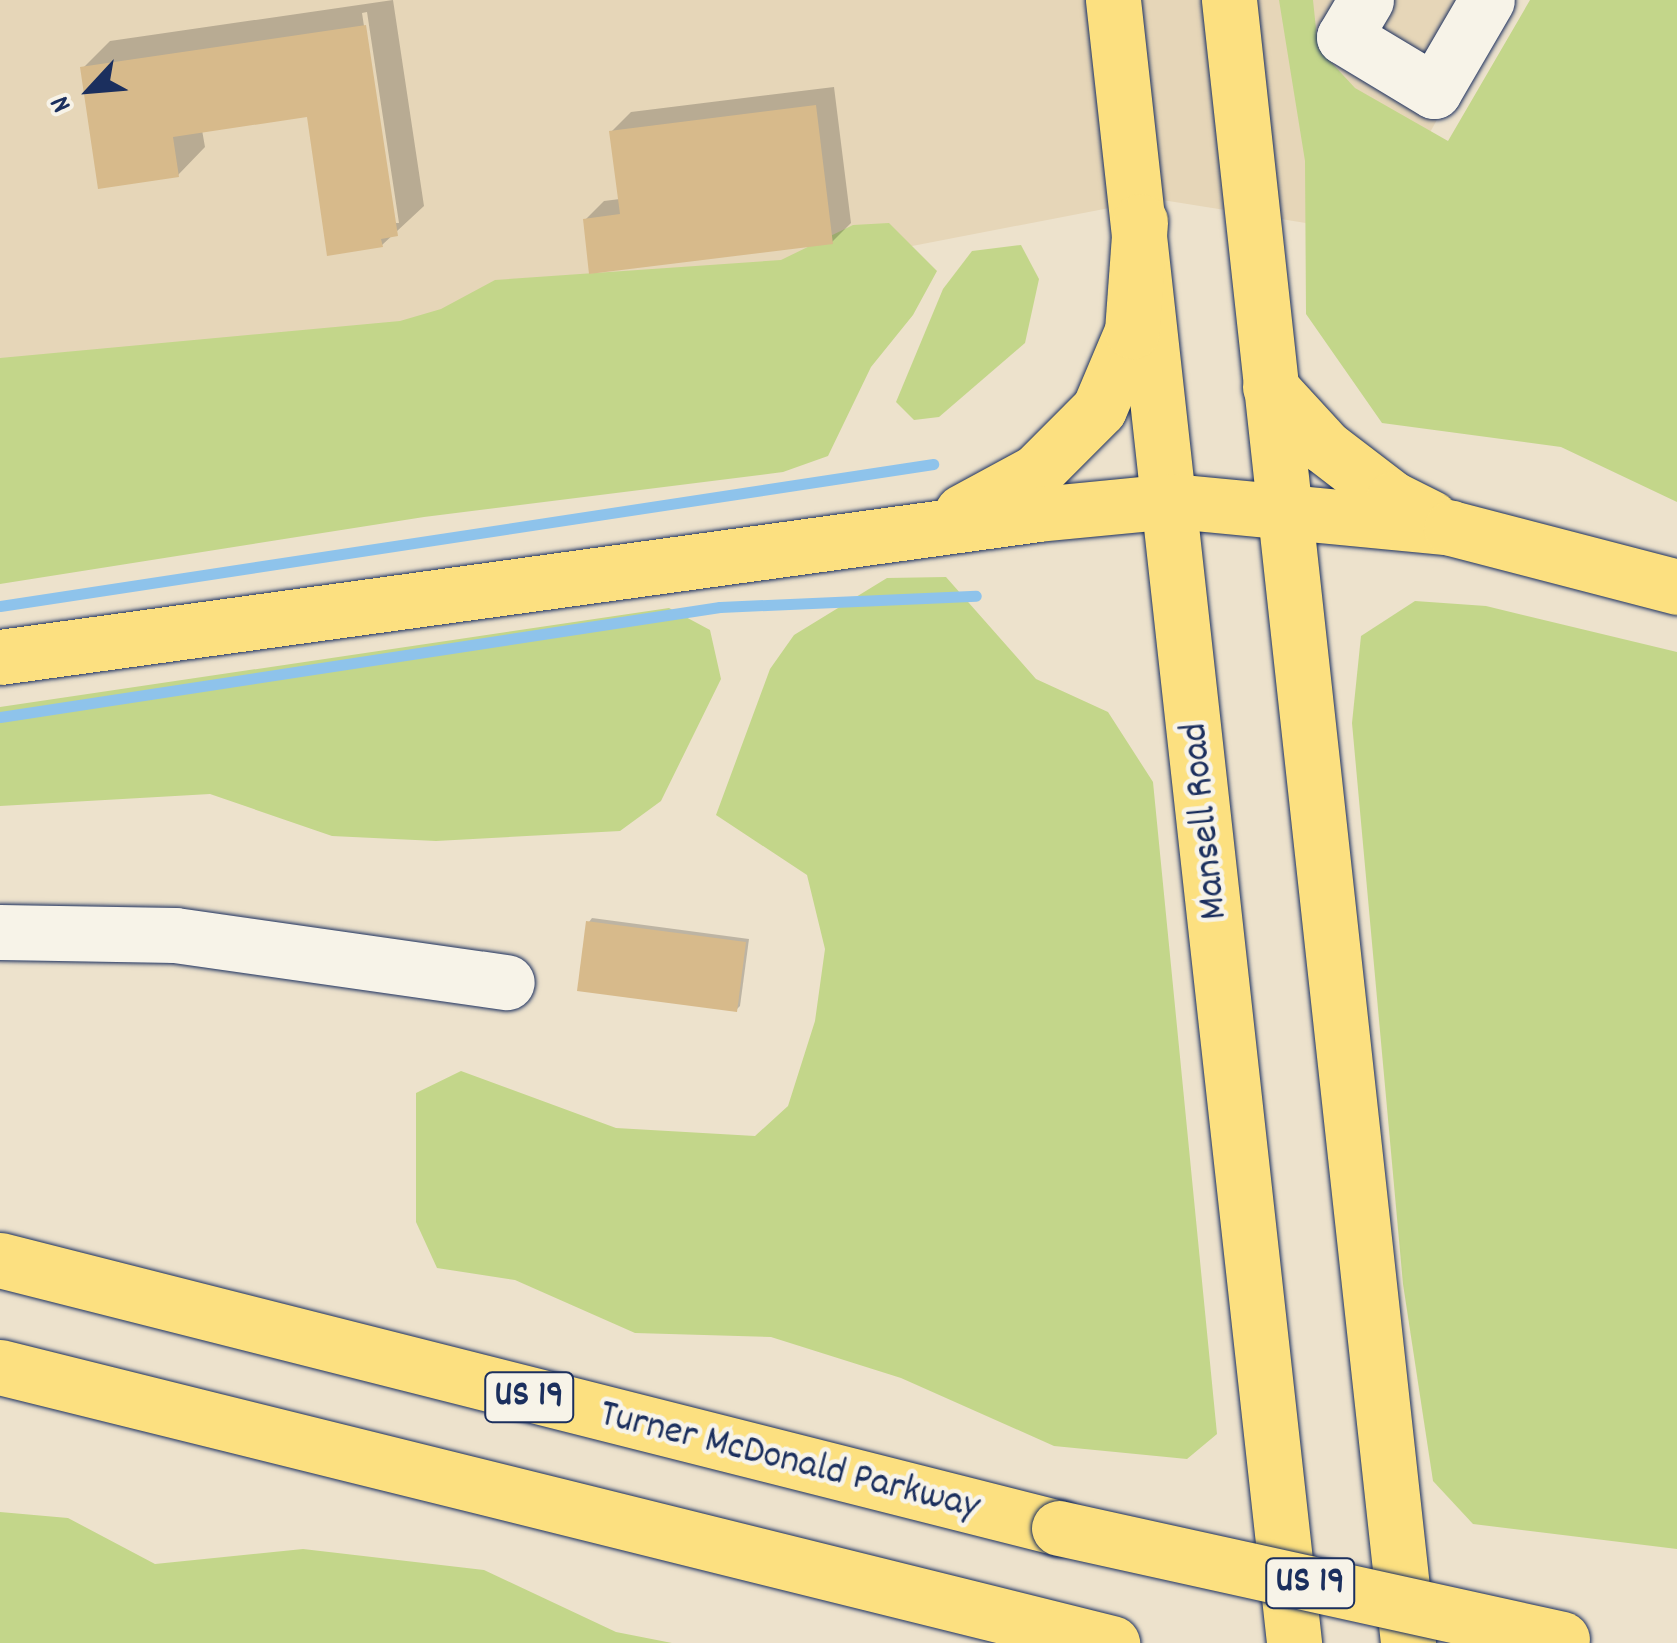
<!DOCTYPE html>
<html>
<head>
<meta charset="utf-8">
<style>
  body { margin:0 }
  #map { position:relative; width:1677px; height:1643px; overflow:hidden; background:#ede2cc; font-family:Dekko,sans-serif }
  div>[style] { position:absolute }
  .built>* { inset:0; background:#e6d6b8 }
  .green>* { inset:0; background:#c3d68a }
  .shadow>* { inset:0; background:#0003 }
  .stream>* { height:11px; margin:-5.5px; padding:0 5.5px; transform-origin:5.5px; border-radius:5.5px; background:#8ec3eb }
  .building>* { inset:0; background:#d7ba8b }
  .roads { filter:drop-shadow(0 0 2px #1b2f5e) drop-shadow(0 0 2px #1b2f5e) }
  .minor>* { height:55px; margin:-27.5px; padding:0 27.5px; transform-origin:27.5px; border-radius:27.5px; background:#f7f3e8 }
  .major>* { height:55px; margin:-27.5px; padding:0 27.5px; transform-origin:27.5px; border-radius:27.5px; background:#fce080 }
  .highway>* { height:55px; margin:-27.5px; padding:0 27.5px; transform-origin:27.5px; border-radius:27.5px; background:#fce080 }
  .bridges { filter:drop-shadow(0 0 2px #1b2f5e) drop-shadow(0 0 2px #1b2f5e) }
  .highway-bridge>* { height:55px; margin:-27.5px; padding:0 27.5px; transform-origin:27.5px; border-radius:27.5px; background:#fce080 }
  span { translate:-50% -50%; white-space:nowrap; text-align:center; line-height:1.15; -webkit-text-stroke:9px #f7f3e8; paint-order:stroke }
  .shield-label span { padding:2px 8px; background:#f7f3e8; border:2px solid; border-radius:8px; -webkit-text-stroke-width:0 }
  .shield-label { font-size:38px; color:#1b2f5e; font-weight:700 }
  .street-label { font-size:40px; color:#1b2f5e }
  .north { position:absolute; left:40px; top:40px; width:100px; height:100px; -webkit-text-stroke:8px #f7f3e8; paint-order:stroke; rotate:244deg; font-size:28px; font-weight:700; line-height:40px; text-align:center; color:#1b2f5e }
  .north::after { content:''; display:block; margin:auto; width:35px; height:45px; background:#1b2f5e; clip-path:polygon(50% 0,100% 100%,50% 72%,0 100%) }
</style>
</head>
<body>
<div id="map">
  <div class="built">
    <div style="clip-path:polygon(0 0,1503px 0,1374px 234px,1156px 199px,0 422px)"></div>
  </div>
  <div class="green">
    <div style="clip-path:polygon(1279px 0,1313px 0,1318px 48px,1355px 88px,1448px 141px,1530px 0,1677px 0,1677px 502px,1561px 447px,1382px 423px,1306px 314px,1305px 161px)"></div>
    <div style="clip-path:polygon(889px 223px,937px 271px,913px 315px,871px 367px,828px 456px,783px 472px,424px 517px,0 584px,0 358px,400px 321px,441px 309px,495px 280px,781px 260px,853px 225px)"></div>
    <div style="clip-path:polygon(1021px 245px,1039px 279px,1025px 343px,939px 417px,914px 420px,896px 402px,943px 289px,972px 251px)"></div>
    <div style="clip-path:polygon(946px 577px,1036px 679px,1108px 712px,1153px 782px,1217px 1434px,1187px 1459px,1054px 1446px,901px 1378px,771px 1337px,635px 1333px,515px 1280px,437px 1268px,416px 1222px,416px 1093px,461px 1071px,616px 1128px,755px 1136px,788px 1106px,815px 1021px,825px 949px,807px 875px,716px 815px,770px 669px,794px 635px,887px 578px)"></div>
    <div style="clip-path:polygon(1415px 601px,1486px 606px,1677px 652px,1677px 1549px,1473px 1524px,1433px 1481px,1403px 1284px,1352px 723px,1361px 636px)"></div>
    <div style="clip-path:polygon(669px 608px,710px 630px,721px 679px,661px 801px,620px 831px,436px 841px,332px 836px,210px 794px,0 806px,0 707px)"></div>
    <div style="clip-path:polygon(0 1512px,68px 1518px,155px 1564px,303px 1549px,484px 1570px,616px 1632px,672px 1643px,0 1643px)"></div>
  </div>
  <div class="shadow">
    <div style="clip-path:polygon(evenodd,393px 0,424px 206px,382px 245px,309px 114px,202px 130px,205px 147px,178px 175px,83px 68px,110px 41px,393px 0,367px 12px,399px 223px,394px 223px,362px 13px,367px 12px)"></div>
    <div style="clip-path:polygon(834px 87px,851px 223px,832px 242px,585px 220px,604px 201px,620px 199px,612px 131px,631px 112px)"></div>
    <div style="clip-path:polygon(592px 918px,749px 939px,740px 1006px,736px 1010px,589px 922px)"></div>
  </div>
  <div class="stream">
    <div style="left:0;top:606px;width:944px;rotate:-8.65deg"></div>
    <div style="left:0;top:717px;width:728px;rotate:-8.69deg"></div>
    <div style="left:720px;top:607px;width:256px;rotate:-2.5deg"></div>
  </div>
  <div class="building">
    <div style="clip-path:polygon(366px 25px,398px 236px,381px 239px,383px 247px,327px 256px,307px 117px,173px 137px,179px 177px,98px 189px,80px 67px)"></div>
    <div style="clip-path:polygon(816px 105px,833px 244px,589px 274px,583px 219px,620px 214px,609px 131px)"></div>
    <div style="clip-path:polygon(586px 921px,746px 942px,737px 1012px,577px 991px)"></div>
  </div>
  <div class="roads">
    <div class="minor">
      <div style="left:1366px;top:0;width:43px;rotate:120.7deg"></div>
      <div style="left:1344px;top:37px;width:105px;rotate:31deg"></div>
      <div style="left:1434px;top:91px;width:105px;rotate:-59.8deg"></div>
      <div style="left:0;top:932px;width:175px;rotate:1deg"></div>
      <div style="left:175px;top:935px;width:335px;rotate:8.1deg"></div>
    </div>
    <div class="major">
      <div style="left:1113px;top:0;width:1653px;rotate:83.71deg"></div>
      <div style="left:1229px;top:0;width:1653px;rotate:83.78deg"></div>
    </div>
    <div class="highway">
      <div style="left:1270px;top:387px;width:81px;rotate:47.5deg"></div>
      <div style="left:1325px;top:447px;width:86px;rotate:37.4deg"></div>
      <div style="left:1393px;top:499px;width:42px;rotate:26.6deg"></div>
      <div style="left:962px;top:512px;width:84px;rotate:-28.4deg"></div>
      <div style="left:1036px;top:472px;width:89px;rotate:-45deg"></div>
      <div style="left:1099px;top:409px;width:85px;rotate:-67.1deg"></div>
      <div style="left:1132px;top:331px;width:110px;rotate:-85.8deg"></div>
      <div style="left:0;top:657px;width:1048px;rotate:-7.84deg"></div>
      <div style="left:1038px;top:514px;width:136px;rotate:-5.5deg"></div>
      <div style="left:1173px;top:501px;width:279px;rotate:5.5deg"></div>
      <div style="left:1451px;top:528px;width:234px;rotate:14.6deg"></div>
      <div style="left:0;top:1260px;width:1092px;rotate:14.2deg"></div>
      <div style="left:0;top:1367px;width:1146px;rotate:13.94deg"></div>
    </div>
  </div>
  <div class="bridges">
    <div class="highway-bridge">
      <div style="left:1059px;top:1528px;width:515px;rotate:12.44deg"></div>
    </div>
  </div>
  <div class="shield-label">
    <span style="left:529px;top:1397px">US 19</span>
    <span style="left:1310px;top:1583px">US 19</span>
  </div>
  <div class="street-label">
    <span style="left:1207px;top:821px;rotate:-96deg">Mansell Road</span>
    <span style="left:789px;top:1463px;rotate:14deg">Turner McDonald Parkway</span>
  </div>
  <div class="north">N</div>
</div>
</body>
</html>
